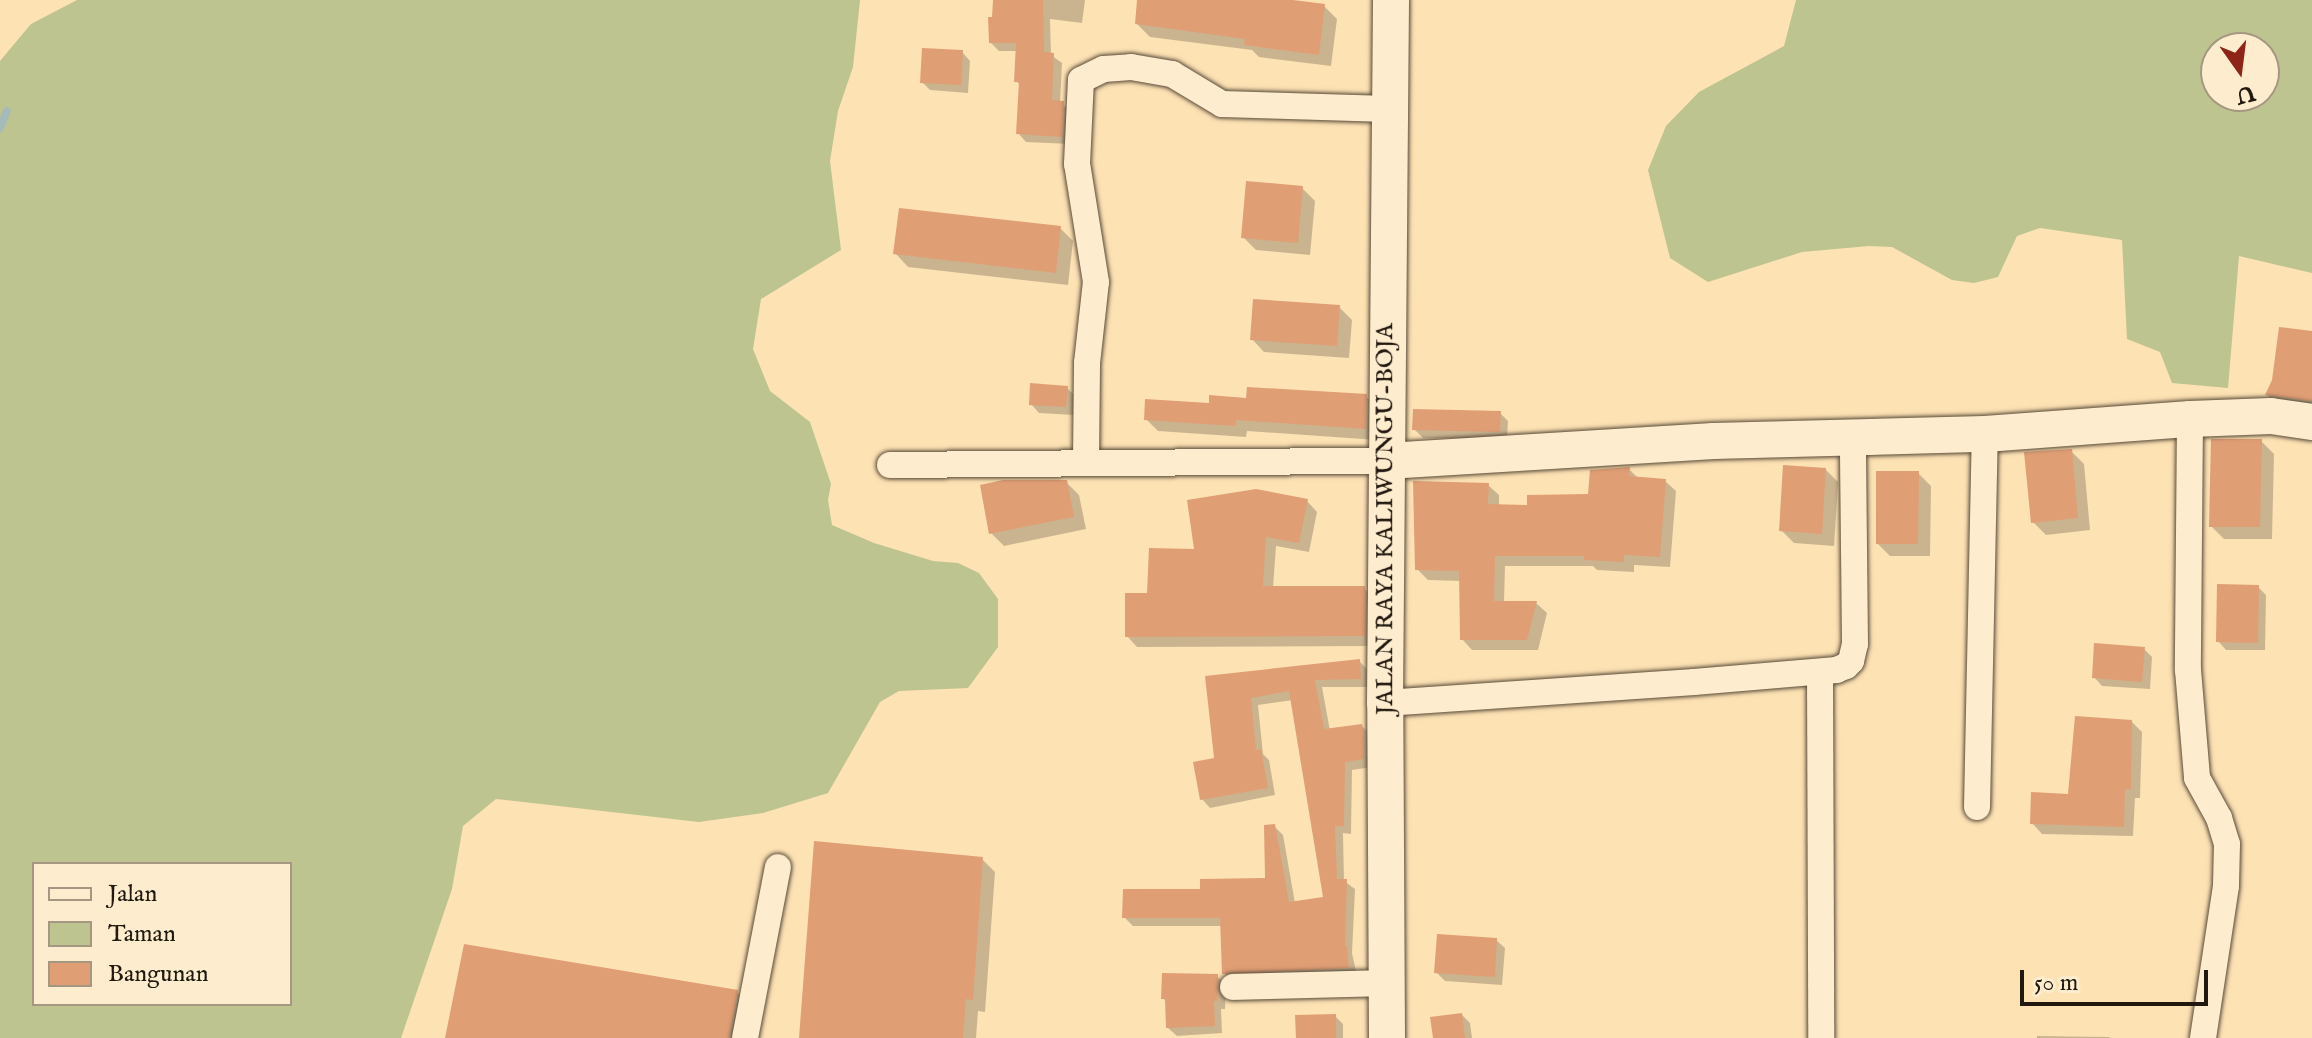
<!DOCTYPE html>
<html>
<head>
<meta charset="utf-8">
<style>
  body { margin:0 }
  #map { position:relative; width:2312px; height:1038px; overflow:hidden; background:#fde2b4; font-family:"IM FELL English",serif }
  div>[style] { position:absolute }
  .green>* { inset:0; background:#bdc48f }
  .shadow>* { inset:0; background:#0003 }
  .stream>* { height:8px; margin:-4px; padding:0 4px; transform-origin:4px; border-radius:4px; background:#a6bab9 }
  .building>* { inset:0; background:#e09e75 }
  .roads { filter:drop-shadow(0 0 2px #584a39) drop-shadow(0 0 2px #584a39) }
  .street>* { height:26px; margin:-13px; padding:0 13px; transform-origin:13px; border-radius:13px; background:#feecce }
  .secondary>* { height:36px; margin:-18px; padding:0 18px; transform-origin:18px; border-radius:18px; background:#feecce }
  span { translate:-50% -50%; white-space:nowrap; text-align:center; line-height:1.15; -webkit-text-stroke:8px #feecce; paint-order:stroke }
  .street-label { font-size:24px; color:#211810 }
  .legend { position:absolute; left:32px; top:862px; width:260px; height:144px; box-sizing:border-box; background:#feecce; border:2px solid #a69782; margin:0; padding:10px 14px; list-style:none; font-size:24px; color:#211810 }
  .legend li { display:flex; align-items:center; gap:16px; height:40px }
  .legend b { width:40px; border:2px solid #a69782 }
  .north { position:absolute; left:2200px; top:32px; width:80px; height:80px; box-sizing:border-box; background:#feecce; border:2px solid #a69782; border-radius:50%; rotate:166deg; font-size:22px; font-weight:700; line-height:32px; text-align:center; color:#211810 }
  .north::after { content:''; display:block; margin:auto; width:28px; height:36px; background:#8f2418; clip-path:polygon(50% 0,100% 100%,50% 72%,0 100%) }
  .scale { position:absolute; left:2020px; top:970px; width:188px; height:36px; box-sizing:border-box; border:4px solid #211810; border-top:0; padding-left:10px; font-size:24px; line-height:28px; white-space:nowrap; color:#211810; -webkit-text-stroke:6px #feecce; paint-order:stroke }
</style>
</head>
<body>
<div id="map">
  <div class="green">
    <div style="clip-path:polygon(evenodd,77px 0,860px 0,853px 67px,838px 111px,830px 161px,841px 250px,761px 299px,753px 349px,770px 391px,810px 422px,831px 484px,828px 500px,832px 525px,874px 543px,933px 561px,958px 563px,979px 573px,998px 599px,998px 647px,968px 688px,899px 691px,880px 702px,828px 793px,763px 813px,699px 822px,496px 799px,463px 826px,452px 889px,401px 1038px,0 1038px,0 61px,31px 24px,77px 0,290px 864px,290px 1004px,34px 1004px,34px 864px,290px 864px)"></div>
    <div style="clip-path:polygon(evenodd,1796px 0,2312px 0,2312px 273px,2239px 256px,2228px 388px,2172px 383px,2160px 352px,2127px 339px,2122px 240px,2040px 228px,2017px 236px,1998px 277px,1974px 283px,1952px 280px,1892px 247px,1869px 246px,1802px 252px,1708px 282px,1670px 258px,1648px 170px,1666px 126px,1699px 92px,1784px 46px,1796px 0,2264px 48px,2264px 96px,2216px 96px,2216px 48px,2264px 48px)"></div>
  </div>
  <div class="shadow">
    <div style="clip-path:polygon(994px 0,1085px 0,1082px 23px,1050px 19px,1051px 55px,1062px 63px,1060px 103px,1072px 111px,1070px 144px,1026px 142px,1018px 133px,1021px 86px,1016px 81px,1017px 51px,999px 51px,991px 43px)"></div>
    <div style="clip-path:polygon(1139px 0,1276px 0,1324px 6px,1337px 19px,1331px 66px,1259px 57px,1252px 50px,1150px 37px,1137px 24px)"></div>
    <div style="clip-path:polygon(962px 52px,970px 61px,968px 93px,930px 90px,922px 82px)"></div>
    <div style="clip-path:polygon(1302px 188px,1315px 201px,1310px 255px,1256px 250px,1243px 237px)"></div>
    <div style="clip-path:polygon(1060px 228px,1073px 241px,1068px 285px,908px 267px,896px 254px)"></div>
    <div style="clip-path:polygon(1339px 307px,1352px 320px,1349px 358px,1264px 352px,1252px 339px)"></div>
    <div style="clip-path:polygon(2312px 333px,2312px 407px,2275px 403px,2267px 395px,2274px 381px)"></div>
    <div style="clip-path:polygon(1067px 388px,1075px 396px,1074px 415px,1039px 413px,1031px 404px)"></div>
    <div style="clip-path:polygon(1366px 396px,1377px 408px,1377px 440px,1247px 431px,1246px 437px,1158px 431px,1146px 419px,1248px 400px)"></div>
    <div style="clip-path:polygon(1500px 413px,1508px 421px,1507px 439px,1423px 438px,1414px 429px)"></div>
    <div style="clip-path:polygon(2261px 441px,2274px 454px,2272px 539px,2224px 539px,2211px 526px)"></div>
    <div style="clip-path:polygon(2071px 451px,2084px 464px,2090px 530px,2046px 535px,2033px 522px)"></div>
    <div style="clip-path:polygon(1629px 469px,1639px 479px,1665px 481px,1676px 491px,1670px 567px,1634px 565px,1634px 572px,1597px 570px,1593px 566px,1505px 566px,1504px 603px,1536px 603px,1547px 613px,1538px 650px,1472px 650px,1462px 639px,1461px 581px,1428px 580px,1417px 569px,1488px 485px,1499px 495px,1499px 506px,1529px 507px,1590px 496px)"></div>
    <div style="clip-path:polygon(1825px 469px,1838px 482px,1834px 546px,1794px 543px,1781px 530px)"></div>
    <div style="clip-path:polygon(1918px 473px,1931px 486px,1930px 556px,1890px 556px,1878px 544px)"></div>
    <div style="clip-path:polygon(1066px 482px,1079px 495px,1086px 529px,1004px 546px,991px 533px)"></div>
    <div style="clip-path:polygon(1307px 501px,1317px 512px,1309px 552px,1276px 546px,1273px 588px,1364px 588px,1375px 599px,1374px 646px,1137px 647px,1127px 636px,1149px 595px,1197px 551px)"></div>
    <div style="clip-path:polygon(2258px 587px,2266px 595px,2265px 650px,2226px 650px,2218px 641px)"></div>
    <div style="clip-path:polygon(2144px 649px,2152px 657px,2150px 689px,2102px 686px,2094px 677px)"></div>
    <div style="clip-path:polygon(1359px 661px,1368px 670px,1368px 687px,1322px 687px,1330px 731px,1362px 726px,1370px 734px,1372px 767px,1352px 770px,1351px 834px,1343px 833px,1344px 881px,1355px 889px,1352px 953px,1357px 976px,1232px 981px,1224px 973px,1222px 926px,1133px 926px,1124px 917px,1202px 891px,1267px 880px,1274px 826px,1283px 835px,1295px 903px,1325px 898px,1293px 700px,1258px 705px,1263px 754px,1269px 760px,1275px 795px,1210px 808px,1202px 799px,1217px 759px,1208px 678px)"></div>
    <div style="clip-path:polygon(2132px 722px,2142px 732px,2140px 798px,2135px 798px,2133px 836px,2042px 834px,2032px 823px,2070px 796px)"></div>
    <div style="clip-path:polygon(982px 859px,995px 872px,985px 1012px,978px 1011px,976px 1038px,801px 1038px)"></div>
    <div style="clip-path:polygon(1496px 940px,1505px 948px,1502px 985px,1445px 981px,1436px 972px)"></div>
    <div style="clip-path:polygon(1217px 976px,1226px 985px,1225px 1009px,1221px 1009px,1222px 1033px,1177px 1036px,1168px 1028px,1167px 1003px,1163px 998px)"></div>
    <div style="clip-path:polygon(737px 992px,754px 1009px,748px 1038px,448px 1038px)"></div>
    <div style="clip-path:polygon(1462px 1015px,1470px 1023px,1472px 1038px,1435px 1038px)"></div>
    <div style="clip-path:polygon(1335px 1016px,1343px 1024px,1343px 1038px,1298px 1038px)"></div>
    <div style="clip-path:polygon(2037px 1036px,2109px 1037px,2110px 1038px,2037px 1038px)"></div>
  </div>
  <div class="stream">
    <div style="left:0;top:128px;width:18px;rotate:-68deg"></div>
  </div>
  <div class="building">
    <div style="clip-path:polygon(993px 0,1043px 0,1044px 52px,1054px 53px,1052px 100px,1064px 101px,1062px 137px,1016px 134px,1019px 82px,1014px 82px,1016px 43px,989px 43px,988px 17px,992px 17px)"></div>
    <div style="clip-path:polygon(1137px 0,1293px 0,1325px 4px,1319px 55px,1244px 45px,1245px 39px,1135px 24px)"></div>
    <div style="clip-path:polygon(922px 48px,963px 50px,961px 85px,920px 83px)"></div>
    <div style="clip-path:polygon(1246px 181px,1303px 186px,1298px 243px,1241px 238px)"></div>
    <div style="clip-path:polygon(899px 208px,1061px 226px,1056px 273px,893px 254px)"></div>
    <div style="clip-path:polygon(1253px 299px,1340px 305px,1337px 346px,1250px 340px)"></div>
    <div style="clip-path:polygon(2279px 327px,2312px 331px,2312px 401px,2265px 395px,2272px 380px)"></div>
    <div style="clip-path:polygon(1030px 383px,1068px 386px,1066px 407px,1029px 405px)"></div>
    <div style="clip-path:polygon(1247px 387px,1367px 394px,1366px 429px,1236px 420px,1235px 426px,1144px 420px,1145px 399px,1209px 403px,1209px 395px,1246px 398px)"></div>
    <div style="clip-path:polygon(1413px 409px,1501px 411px,1500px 432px,1412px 430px)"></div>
    <div style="clip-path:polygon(2211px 439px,2262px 439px,2260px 527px,2209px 527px)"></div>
    <div style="clip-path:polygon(2072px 449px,2078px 518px,2031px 523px,2024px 452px)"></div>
    <div style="clip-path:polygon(1783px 465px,1826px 468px,1822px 534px,1779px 531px)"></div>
    <div style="clip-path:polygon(1630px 467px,1629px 476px,1666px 479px,1660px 557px,1624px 555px,1624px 562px,1584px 560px,1584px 556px,1495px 556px,1494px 601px,1537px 601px,1527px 640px,1460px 640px,1459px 571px,1415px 570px,1413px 481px,1489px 483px,1488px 504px,1527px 505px,1527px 495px,1588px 494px,1590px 470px)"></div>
    <div style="clip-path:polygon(1876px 471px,1919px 471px,1918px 544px,1876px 544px)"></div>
    <div style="clip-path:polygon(1003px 480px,1067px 480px,1074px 517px,989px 534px,980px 485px)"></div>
    <div style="clip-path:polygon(1256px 489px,1308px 499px,1299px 543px,1266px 537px,1263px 586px,1365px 586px,1365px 636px,1125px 637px,1125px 593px,1147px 593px,1149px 548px,1194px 549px,1187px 500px)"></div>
    <div style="clip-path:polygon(2217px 584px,2259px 585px,2258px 643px,2216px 642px)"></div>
    <div style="clip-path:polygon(2094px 643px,2145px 647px,2142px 682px,2092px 678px)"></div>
    <div style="clip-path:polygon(1360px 659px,1361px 679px,1315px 680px,1324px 729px,1362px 724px,1364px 736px,1364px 759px,1345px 762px,1344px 826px,1335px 826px,1337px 879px,1347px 879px,1345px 946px,1347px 946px,1349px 968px,1222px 974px,1220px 918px,1122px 918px,1123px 889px,1200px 889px,1200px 879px,1265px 878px,1264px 825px,1275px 824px,1289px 902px,1323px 897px,1289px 691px,1251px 698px,1256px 750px,1261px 749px,1268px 788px,1200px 800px,1193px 762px,1214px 758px,1205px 676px)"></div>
    <div style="clip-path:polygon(2075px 716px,2132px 720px,2131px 789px,2125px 789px,2124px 827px,2030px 824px,2031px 792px,2068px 794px)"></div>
    <div style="clip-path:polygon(814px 841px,983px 857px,973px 1000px,966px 999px,963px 1038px,799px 1038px)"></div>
    <div style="clip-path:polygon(1437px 934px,1497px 938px,1495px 977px,1434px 973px)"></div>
    <div style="clip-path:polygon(464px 944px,738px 990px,729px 1038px,445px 1038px)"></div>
    <div style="clip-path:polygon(1162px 973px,1218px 974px,1217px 1001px,1214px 1001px,1215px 1026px,1166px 1028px,1165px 999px,1161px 999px)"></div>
    <div style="clip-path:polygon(1462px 1013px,1465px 1038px,1433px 1038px,1430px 1017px)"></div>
    <div style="clip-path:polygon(1336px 1014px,1336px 1038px,1296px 1038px,1295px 1015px)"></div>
  </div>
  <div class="roads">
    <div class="street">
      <div style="left:2190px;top:419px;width:251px;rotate:90.5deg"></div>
      <div style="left:2188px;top:670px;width:108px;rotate:85.2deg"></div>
      <div style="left:2197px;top:778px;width:46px;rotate:61.2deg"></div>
      <div style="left:2219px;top:818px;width:27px;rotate:73deg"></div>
      <div style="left:2227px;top:844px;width:42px;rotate:91.4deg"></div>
      <div style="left:2226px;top:886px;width:154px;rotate:98.6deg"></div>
      <div style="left:1086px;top:461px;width:98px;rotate:-89.4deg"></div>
      <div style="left:1087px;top:363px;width:81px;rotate:-83.7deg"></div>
      <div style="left:1096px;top:282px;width:120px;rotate:-99.1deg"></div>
      <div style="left:1077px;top:164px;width:84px;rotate:-87.3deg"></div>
      <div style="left:1081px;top:80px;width:25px;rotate:-26deg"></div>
      <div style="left:1104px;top:69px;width:27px;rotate:-4deg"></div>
      <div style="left:1131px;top:67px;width:42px;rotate:9.7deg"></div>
      <div style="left:1172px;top:74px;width:58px;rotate:31deg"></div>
      <div style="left:1222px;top:104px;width:166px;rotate:1.7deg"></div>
      <div style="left:890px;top:465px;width:497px;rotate:-0.5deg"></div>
      <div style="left:1820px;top:672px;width:366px;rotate:89.8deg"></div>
      <div style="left:1385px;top:703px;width:310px;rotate:-3.9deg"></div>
      <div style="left:1694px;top:682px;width:143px;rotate:-4.8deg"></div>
      <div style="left:1836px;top:670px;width:11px;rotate:-22deg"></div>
      <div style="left:1846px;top:666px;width:7px;rotate:-45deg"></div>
      <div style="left:1851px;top:661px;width:17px;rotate:-77deg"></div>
      <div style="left:1855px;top:644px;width:208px;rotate:-90.6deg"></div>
      <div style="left:1977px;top:807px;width:373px;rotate:-88.8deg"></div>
      <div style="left:1233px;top:987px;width:152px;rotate:-1.5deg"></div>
      <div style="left:745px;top:1038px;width:174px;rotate:-79.1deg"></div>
    </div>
    <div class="secondary">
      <div style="left:1387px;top:461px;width:327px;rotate:-3.5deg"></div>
      <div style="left:1713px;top:441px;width:272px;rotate:-1.5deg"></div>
      <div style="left:1985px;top:434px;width:206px;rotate:-4.2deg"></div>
      <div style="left:2190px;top:419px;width:81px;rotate:-2.1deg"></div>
      <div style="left:2271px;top:416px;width:41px;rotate:8.3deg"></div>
      <div style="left:1387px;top:1038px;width:335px;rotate:-90.3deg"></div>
      <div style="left:1385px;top:703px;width:703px;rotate:-89.51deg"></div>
    </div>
  </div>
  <div class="street-label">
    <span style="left:1386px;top:519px;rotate:-90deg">JALAN RAYA KALIWUNGU-BOJA</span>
  </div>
  <ul class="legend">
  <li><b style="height:10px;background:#feecce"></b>Jalan</li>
  <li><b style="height:22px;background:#bdc48f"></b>Taman</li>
  <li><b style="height:22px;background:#e09e75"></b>Bangunan</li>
  </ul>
  <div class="north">U</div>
  <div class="scale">50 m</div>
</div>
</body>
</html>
